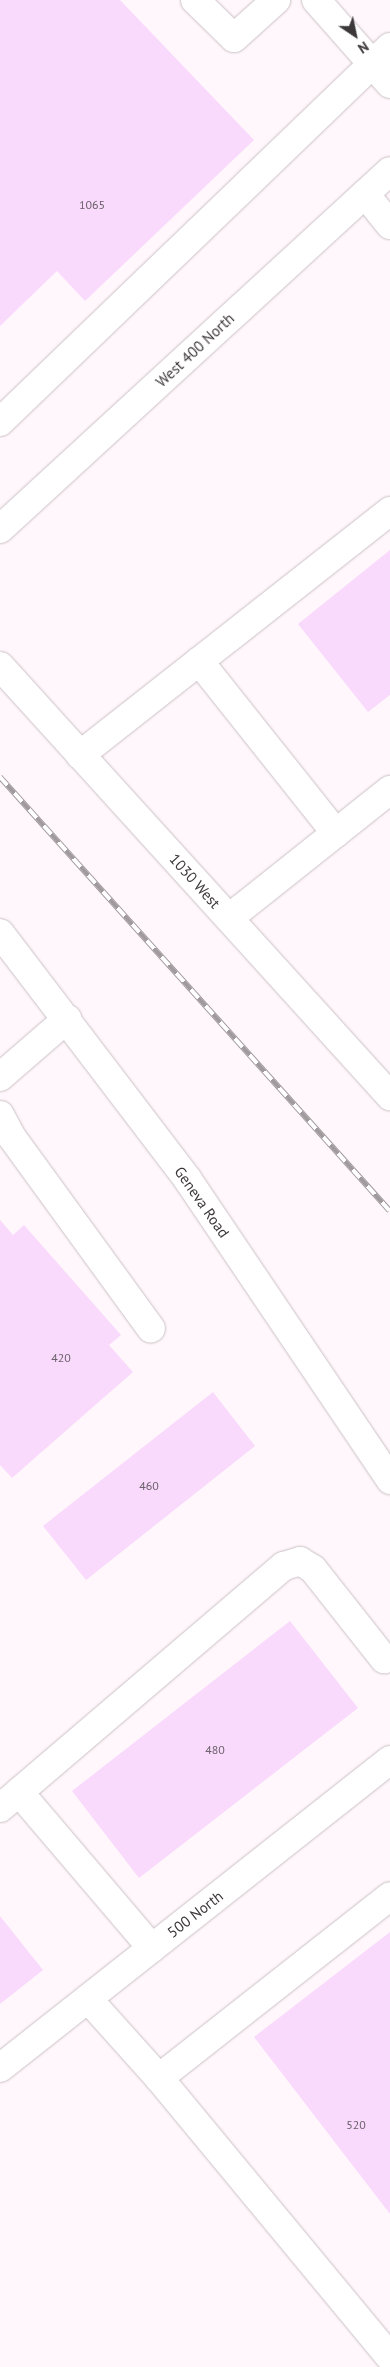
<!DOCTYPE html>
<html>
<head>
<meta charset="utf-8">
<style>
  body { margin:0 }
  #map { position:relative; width:390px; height:2367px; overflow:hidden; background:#fff7fb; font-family:"PT Sans",sans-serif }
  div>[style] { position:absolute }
  .building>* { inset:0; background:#f9dafc }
  .roads { filter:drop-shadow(0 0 1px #cbc1c6) drop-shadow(0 0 1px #cbc1c6) }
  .minor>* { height:28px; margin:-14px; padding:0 14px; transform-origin:14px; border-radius:14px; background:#fff }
  .major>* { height:28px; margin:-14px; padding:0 14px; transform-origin:14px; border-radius:14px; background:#fff }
  .rail>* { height:5.5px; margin-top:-2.75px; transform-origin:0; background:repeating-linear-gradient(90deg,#fff 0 11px,#a09a9d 0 22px); box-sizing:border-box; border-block:1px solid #a09a9d }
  span { translate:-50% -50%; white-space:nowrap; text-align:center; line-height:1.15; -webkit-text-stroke:5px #fff; paint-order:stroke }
  .number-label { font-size:12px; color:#6b606a }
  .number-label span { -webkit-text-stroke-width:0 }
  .street-label { font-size:15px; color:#3c383a }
  .north { position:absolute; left:330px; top:10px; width:50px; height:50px; -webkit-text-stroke:4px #fff; paint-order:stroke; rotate:146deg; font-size:14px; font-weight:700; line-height:20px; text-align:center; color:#3c383a }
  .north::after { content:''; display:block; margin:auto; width:18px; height:22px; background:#3c383a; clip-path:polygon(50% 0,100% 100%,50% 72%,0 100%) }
</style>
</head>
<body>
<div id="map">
  <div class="building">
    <div style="clip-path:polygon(0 0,120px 0,254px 140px,85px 301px,57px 271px,0 326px)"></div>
    <div style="clip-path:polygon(390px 550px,390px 695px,368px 712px,298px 624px)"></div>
    <div style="clip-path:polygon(0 1220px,13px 1235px,24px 1225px,121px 1335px,109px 1345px,133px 1372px,12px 1478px,0 1465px)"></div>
    <div style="clip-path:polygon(213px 1392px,255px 1446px,86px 1580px,43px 1526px)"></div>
    <div style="clip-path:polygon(290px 1621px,358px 1708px,139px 1878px,72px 1791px)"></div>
    <div style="clip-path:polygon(0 1916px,43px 1970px,0 2004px)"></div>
    <div style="clip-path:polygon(390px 1932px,390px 2214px,254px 2037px)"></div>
  </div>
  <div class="roads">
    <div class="minor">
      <div style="left:195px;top:0;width:54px;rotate:44.3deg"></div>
      <div style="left:234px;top:38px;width:57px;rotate:-42.1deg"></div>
      <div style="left:316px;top:0;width:112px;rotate:48.6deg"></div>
      <div style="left:365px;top:194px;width:40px;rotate:51deg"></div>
      <div style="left:0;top:422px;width:541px;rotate:-43.88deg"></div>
      <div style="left:0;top:529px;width:529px;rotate:-42.55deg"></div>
      <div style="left:199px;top:661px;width:220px;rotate:51.5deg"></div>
      <div style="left:0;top:666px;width:581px;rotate:47.79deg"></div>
      <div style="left:80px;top:755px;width:395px;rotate:-38.2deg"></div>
      <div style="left:229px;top:918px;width:206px;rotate:-38.5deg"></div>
      <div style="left:0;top:1077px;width:89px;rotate:-40.9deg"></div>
      <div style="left:0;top:1115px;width:24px;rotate:62deg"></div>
      <div style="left:11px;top:1136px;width:238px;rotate:54deg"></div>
      <div style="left:19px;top:1792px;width:348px;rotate:-40.5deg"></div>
      <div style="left:284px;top:1566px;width:17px;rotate:-17deg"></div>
      <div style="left:300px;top:1561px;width:15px;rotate:32deg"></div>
      <div style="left:313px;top:1569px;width:115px;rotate:51.7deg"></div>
      <div style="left:0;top:1808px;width:25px;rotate:-40deg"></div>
      <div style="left:19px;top:1792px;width:205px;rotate:49.6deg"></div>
      <div style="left:88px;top:1999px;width:106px;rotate:48.1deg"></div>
      <div style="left:159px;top:2078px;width:294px;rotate:-38.2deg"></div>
      <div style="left:0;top:2068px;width:497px;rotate:-38.3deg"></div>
      <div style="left:159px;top:2078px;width:362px;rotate:50.4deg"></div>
    </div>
    <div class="major">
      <div style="left:0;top:933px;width:310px;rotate:52.7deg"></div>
      <div style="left:188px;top:1180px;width:362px;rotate:56deg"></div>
    </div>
  </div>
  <div class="rail">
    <div style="left:0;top:777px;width:583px;rotate:48.06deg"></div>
  </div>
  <div class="number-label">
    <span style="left:92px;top:205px">1065</span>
    <span style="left:61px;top:1358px">420</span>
    <span style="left:149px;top:1486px">460</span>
    <span style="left:215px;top:1750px">480</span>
    <span style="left:356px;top:2125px">520</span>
  </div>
  <div class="street-label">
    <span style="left:195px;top:350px;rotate:-43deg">West 400 North</span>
    <span style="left:195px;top:881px;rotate:48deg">1030 West</span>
    <span style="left:202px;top:1202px;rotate:55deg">Geneva Road</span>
    <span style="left:195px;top:1914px;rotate:-38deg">500 North</span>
  </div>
  <div class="north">N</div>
</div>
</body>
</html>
